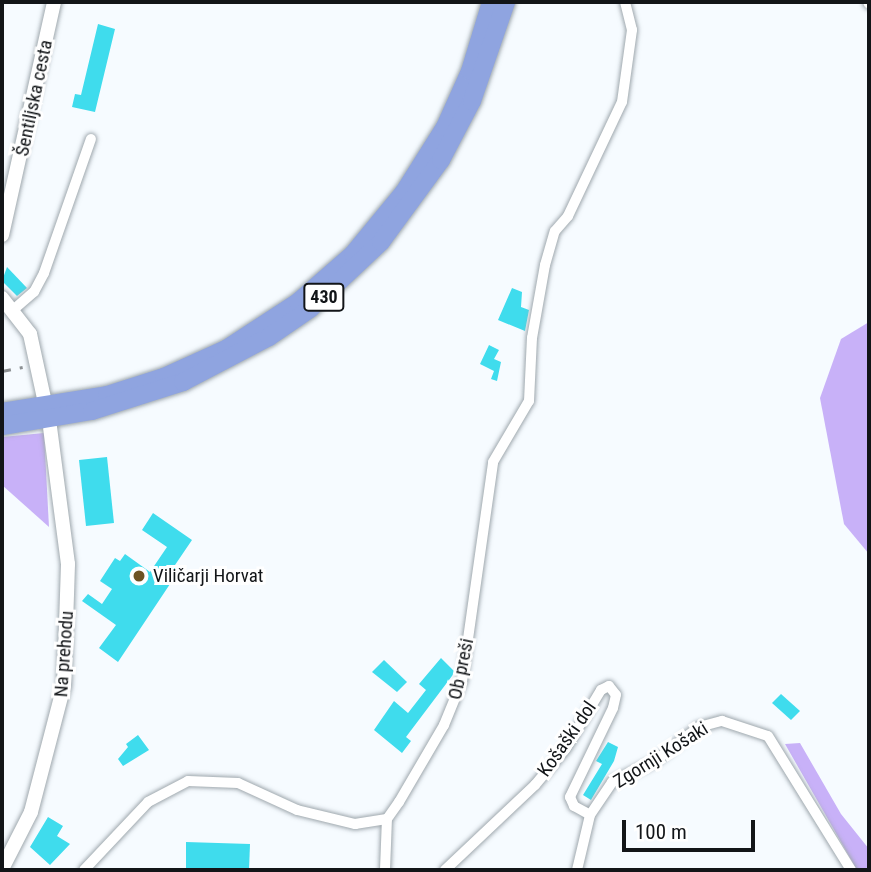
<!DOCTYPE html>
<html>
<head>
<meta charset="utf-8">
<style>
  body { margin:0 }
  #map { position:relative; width:871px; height:872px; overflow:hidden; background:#f6fbff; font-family:"Roboto Condensed",sans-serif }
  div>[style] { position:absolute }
  .forest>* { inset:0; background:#c8b1f8 }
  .building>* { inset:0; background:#3fdced }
  .roads { filter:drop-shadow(0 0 2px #9fa8ae) drop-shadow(0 0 2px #9fa8ae) }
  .minor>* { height:10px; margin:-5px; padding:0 5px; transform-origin:5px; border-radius:5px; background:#fff }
  .tertiary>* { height:14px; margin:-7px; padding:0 7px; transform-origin:7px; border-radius:7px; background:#fff }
  .trunk>* { height:18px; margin:-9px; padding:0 9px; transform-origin:9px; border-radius:9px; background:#8fa4e0 }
  .rail>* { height:2.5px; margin-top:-1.25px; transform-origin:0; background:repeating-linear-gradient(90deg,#8c9093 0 9px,transparent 0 18px) }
  .dots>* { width:19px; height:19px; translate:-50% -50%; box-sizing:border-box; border:4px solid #fff; border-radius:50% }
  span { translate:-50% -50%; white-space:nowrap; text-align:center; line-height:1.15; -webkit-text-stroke:6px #fff; paint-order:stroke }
  .shield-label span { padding:2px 5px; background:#fff; border:2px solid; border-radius:5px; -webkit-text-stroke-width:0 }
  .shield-label { font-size:18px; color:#121518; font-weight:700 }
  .street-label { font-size:19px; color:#121518 }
  .poi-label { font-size:19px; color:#121518 }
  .left { translate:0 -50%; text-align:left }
  .frame { position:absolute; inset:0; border:4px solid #121518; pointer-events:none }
  .scale { position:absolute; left:622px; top:820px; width:133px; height:32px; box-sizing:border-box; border:4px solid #121518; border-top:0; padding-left:9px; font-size:21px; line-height:24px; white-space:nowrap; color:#121518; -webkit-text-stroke:5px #fff; paint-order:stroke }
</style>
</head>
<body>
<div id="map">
  <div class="forest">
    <div style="clip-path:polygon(869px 322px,869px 554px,844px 524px,820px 398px,841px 339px)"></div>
    <div style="clip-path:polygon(44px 433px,49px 527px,2px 485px,2px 437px)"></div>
    <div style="clip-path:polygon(800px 743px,841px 814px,869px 849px,869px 870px,857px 870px,785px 744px)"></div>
  </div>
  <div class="building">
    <div style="clip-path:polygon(98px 24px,115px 29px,95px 112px,72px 107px,75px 94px,81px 95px)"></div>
    <div style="clip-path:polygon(7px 267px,27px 288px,17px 296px,2px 281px)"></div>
    <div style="clip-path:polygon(512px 288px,522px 292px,521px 307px,529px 310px,525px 331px,498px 320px)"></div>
    <div style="clip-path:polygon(489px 345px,499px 350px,494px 359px,501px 362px,497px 381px,491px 379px,494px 371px,480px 364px)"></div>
    <div style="clip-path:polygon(107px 457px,114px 523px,86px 526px,79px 460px)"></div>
    <div style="clip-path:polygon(153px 513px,192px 540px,175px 565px,180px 569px,118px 662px,99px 648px,116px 625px,82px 601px,88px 594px,102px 604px,112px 589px,100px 581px,115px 558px,120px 561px,125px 554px,150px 572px,167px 547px,142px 530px)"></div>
    <div style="clip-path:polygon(441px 658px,455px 672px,406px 737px,411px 741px,402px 753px,374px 730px,394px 701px,408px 713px,426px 690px,419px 684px)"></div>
    <div style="clip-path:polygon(384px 660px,407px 682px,397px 692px,372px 672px)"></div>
    <div style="clip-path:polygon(781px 694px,800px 711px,791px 720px,772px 703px)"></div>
    <div style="clip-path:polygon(138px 735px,149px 750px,123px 766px,118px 759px,128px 747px,126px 744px)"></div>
    <div style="clip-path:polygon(608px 742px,618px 747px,614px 761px,591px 800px,583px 795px,602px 764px,596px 761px)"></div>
    <div style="clip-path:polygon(48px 817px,63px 826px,57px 836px,70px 844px,50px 865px,30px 847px)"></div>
    <div style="clip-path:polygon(186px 842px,250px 844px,249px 870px,186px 870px)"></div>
  </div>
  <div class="roads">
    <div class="minor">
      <div style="left:868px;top:2px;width:2px;rotate:63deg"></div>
      <div style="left:13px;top:310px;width:28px;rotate:-41deg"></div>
      <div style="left:34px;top:292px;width:21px;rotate:-62deg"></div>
      <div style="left:44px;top:273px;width:142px;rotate:-70.7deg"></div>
      <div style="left:84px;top:870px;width:93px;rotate:-46.7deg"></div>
      <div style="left:148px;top:802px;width:45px;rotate:-27.7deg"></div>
      <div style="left:188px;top:781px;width:50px;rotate:2.3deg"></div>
      <div style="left:238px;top:783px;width:65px;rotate:24.6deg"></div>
      <div style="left:297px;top:810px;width:60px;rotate:13.6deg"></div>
      <div style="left:355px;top:824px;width:32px;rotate:-9deg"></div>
      <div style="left:387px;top:819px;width:21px;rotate:-55deg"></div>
      <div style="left:399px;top:802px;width:89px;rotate:-59.7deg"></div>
      <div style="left:444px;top:725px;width:48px;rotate:-67.8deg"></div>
      <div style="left:462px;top:681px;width:221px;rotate:-81.9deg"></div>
      <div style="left:493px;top:462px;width:71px;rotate:-59.5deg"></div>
      <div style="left:529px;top:401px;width:63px;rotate:-87.3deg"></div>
      <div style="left:532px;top:338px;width:74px;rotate:-79.9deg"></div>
      <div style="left:545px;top:265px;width:35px;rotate:-74deg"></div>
      <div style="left:555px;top:231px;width:20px;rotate:-49deg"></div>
      <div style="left:568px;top:216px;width:126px;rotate:-64.7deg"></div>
      <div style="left:622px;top:102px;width:73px;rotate:-82.1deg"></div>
      <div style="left:632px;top:30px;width:29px;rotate:-104deg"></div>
      <div style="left:385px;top:870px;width:51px;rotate:-87.8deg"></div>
      <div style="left:445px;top:870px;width:124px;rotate:-43.4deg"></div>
      <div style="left:535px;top:785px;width:48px;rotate:-50deg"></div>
      <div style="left:566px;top:748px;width:68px;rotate:-58.9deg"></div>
      <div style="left:601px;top:690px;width:9px;rotate:-27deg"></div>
      <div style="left:609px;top:686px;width:11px;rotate:52deg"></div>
      <div style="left:616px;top:695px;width:13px;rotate:103deg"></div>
      <div style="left:613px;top:708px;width:99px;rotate:115.8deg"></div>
      <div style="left:570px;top:797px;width:10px;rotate:66deg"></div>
      <div style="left:574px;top:806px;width:18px;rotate:29deg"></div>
      <div style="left:577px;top:870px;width:57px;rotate:-76.7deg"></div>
      <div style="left:590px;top:815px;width:40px;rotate:-56deg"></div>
      <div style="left:612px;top:782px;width:47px;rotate:-25.5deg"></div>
      <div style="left:654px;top:762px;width:57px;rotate:-37.9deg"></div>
      <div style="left:699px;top:727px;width:24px;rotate:-15deg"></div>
      <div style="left:722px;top:721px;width:48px;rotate:18.1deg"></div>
      <div style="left:768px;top:736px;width:158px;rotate:58.2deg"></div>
    </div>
    <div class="tertiary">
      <div style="left:2px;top:235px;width:239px;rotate:-77.4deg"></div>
      <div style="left:2px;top:298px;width:46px;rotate:52.1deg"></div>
      <div style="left:30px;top:334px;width:66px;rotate:77.7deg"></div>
      <div style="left:2px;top:869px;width:64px;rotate:-63deg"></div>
      <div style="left:31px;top:812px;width:131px;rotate:-75.4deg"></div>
      <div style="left:64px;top:685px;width:121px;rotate:-88.1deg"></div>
      <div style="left:68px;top:564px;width:137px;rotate:-97.5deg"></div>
    </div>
    <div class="trunk">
      <div style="left:2px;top:412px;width:106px;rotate:-9.2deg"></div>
      <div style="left:107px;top:395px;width:60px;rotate:-17.5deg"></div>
      <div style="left:164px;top:377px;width:68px;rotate:-24.3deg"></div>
      <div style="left:226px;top:349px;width:86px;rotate:-33.1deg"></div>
      <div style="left:298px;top:302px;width:73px;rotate:-41.1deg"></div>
      <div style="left:353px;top:254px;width:80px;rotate:-50.6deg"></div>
      <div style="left:404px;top:192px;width:77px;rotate:-57.8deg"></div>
      <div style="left:445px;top:127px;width:61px;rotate:-65.9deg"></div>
      <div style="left:470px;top:71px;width:72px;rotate:-73.1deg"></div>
      <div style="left:2px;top:426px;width:91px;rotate:-9.5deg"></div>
      <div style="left:92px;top:411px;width:96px;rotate:-17.7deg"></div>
      <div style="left:183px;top:382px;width:97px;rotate:-27.6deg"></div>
      <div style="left:269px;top:337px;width:50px;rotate:-34.3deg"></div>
      <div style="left:310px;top:309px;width:98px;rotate:-43.3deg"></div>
      <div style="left:381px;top:242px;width:102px;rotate:-53.8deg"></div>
      <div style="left:441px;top:160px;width:67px;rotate:-62.3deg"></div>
      <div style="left:472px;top:101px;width:105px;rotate:-71deg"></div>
    </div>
  </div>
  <div class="rail">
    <div style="left:2px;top:371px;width:21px;rotate:-11deg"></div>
  </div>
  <div class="dots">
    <div style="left:139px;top:576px;background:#6c5324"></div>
  </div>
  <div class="shield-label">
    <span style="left:324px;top:297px">430</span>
  </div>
  <div class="street-label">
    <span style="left:34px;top:98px;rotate:-78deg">Šentiljska cesta</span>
    <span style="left:64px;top:654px;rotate:-86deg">Na prehodu</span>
    <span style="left:461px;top:669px;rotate:-78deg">Ob preši</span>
    <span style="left:567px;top:739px;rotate:-55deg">Košaški dol</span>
    <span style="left:661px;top:755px;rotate:-32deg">Zgornji Košaki</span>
  </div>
  <div class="poi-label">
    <span class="left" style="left:153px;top:576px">Viličarji Horvat</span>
  </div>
  <div class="frame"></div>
  <div class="scale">100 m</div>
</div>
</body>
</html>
